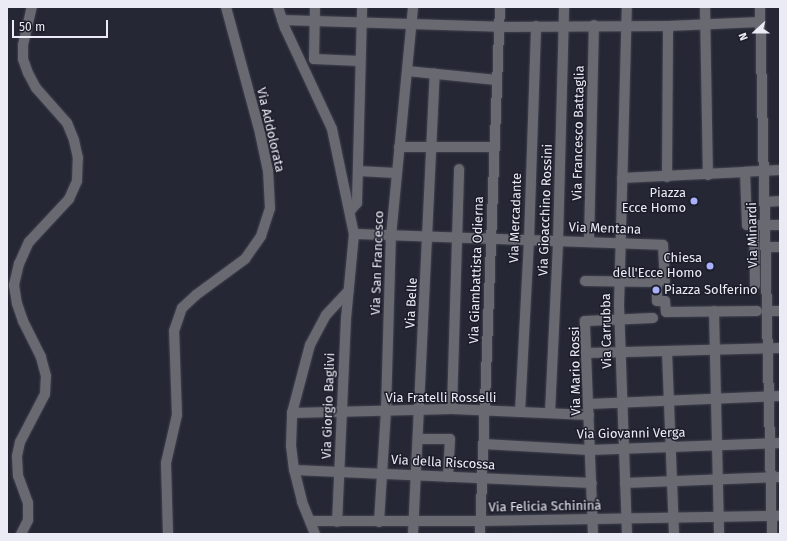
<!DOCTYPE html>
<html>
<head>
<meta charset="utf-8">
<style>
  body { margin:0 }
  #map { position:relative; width:787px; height:541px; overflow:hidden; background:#252734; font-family:"Fira Sans",sans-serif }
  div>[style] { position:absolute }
  .roads { filter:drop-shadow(0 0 1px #41424f) drop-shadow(0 0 1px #41424f) }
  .street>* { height:10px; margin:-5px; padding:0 5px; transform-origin:5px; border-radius:5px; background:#696a71 }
  .dots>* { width:11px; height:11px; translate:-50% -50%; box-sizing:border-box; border:2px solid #1c1d2a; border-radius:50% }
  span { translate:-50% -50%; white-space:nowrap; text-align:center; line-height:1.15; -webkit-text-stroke:3px #1c1d2a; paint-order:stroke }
  .street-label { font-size:13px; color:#eaebf4 }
  .poi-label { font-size:13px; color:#eaebf4 }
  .right { translate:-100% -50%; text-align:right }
  .left { translate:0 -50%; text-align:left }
  .frame { position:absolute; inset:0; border:8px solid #eaebf4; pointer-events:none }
  .north { position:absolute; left:735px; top:12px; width:40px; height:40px; -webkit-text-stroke:3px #1c1d2a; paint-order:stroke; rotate:249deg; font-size:11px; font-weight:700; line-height:16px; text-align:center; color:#eaebf4 }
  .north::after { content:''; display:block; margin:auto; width:14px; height:18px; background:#eaebf4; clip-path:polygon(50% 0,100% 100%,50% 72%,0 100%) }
  .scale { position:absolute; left:12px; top:20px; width:96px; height:18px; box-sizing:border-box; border:2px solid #eaebf4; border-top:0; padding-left:5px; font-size:12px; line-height:14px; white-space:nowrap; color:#eaebf4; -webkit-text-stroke:3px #1c1d2a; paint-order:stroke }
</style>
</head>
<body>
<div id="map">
  <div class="roads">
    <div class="street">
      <div style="left:278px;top:7px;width:22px;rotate:72deg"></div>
      <div style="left:285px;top:28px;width:111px;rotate:65deg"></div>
      <div style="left:332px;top:129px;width:107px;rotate:78.2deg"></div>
      <div style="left:354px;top:234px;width:84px;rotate:95.4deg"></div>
      <div style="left:346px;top:318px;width:204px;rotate:92.5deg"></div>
      <div style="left:315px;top:7px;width:52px;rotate:91.1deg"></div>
      <div style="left:314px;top:59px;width:46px;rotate:2.5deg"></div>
      <div style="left:705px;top:7px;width:168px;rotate:89deg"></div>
      <div style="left:760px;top:7px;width:527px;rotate:88.7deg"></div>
      <div style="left:282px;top:20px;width:217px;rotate:1.8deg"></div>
      <div style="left:499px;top:27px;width:169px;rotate:-0.3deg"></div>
      <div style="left:668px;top:26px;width:92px;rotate:-2.5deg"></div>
      <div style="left:407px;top:71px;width:90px;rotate:5.7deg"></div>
      <div style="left:399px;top:147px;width:95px"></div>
      <div style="left:780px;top:170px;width:35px;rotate:177deg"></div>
      <div style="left:745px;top:172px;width:53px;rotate:87.8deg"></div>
      <div style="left:747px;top:225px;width:33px"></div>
      <div style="left:358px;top:171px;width:38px;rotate:3deg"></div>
      <div style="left:667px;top:177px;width:151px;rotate:-89.6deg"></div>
      <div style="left:622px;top:178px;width:123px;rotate:-2.8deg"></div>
      <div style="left:765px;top:202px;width:15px;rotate:-4deg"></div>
      <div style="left:350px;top:211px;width:11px;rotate:-49deg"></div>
      <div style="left:357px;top:203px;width:196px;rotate:-88.5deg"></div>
      <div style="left:754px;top:225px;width:60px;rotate:89deg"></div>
      <div style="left:354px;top:234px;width:309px;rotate:2deg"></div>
      <div style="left:663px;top:245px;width:36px;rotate:87deg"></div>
      <div style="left:589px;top:242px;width:217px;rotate:-88.7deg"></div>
      <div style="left:766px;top:247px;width:14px"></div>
      <div style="left:585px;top:281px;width:72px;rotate:0.8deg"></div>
      <div style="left:657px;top:282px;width:19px;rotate:90deg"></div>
      <div style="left:657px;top:301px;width:8px"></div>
      <div style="left:665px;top:301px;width:11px;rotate:85deg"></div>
      <div style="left:666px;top:312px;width:91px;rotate:-0.6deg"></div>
      <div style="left:714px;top:311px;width:223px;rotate:88.7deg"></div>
      <div style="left:768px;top:311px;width:12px"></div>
      <div style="left:667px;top:351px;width:183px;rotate:87.8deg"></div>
      <div style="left:587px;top:353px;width:193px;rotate:-1.5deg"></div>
      <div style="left:589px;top:404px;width:191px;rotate:-2.4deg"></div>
      <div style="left:452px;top:409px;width:240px;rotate:-88.3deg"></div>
      <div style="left:520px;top:412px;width:172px;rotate:-87deg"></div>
      <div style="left:529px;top:240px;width:214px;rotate:-88.1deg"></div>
      <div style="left:292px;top:413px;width:160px;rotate:-1.4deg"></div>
      <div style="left:452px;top:409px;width:137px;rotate:2.5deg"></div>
      <div style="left:550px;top:413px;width:172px;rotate:-87.3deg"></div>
      <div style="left:558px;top:241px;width:234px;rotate:-88.5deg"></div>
      <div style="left:418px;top:439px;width:32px"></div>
      <div style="left:450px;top:439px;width:38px;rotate:93deg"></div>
      <div style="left:483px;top:444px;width:107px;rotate:3.2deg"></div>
      <div style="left:590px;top:450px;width:190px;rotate:-2.1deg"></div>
      <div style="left:294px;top:470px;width:298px;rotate:2.5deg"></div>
      <div style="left:625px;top:483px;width:155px;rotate:-2.2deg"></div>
      <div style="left:310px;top:521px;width:170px"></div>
      <div style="left:480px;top:521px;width:300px;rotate:-1deg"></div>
      <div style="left:379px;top:522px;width:111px;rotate:-86.4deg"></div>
      <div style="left:386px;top:411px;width:175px;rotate:-88.4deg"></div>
      <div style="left:391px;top:236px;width:230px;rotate:-84.5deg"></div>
      <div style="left:21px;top:534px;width:16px;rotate:-63deg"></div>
      <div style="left:28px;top:520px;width:17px;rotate:-90deg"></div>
      <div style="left:28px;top:503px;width:29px;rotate:-110deg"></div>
      <div style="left:18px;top:476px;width:20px;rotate:-93deg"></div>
      <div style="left:17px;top:456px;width:14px;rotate:-78deg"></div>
      <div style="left:20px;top:442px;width:54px;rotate:-62.5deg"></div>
      <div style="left:45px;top:394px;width:18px;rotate:-87deg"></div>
      <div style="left:46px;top:376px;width:20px;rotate:-105deg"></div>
      <div style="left:41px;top:357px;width:40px;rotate:-116.6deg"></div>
      <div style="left:23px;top:321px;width:18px;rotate:-109deg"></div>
      <div style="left:17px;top:304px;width:19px;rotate:-99deg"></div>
      <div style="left:14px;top:285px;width:22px;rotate:-77deg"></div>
      <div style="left:19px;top:264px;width:24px;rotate:-66deg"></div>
      <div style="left:29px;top:242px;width:59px;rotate:-47.1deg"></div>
      <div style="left:69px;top:199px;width:20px;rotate:-66deg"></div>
      <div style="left:77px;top:181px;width:23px;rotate:-88deg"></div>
      <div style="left:78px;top:158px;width:18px;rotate:-103deg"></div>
      <div style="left:74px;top:140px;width:18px;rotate:-112deg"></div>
      <div style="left:67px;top:123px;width:47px;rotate:-131.5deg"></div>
      <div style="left:36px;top:88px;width:17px;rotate:-118deg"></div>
      <div style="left:28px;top:73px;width:15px;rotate:-110deg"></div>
      <div style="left:23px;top:59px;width:14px;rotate:-90deg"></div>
      <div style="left:23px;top:45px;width:39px;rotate:-77deg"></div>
      <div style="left:168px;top:534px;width:71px;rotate:-91.6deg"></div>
      <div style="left:166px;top:463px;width:49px;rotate:-77.1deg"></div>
      <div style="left:177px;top:415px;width:84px;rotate:-92deg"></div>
      <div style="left:174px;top:331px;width:24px;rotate:-71deg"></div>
      <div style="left:182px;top:308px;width:19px;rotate:-43deg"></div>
      <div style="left:196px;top:295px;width:61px;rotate:-36.3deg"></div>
      <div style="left:245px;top:259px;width:28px;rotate:-55deg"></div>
      <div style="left:261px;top:236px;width:29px;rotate:-72deg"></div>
      <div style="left:270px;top:208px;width:37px;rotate:-93deg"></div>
      <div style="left:268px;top:171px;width:39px;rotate:-102deg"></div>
      <div style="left:260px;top:133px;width:131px;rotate:-105.1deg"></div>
      <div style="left:315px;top:534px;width:35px;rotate:-112deg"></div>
      <div style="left:302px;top:501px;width:32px;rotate:-104deg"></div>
      <div style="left:294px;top:470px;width:24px;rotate:-97deg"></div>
      <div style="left:291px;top:446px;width:33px;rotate:-88deg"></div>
      <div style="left:292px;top:413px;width:70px;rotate:-75.2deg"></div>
      <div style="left:310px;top:345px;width:34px;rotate:-62deg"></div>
      <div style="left:326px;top:315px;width:33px;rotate:-47deg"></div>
      <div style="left:413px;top:534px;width:461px;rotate:-87.3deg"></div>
      <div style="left:480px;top:534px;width:527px;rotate:-87.83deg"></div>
      <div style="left:593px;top:534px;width:213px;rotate:-92.2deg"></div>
      <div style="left:585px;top:321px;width:68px;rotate:-2.5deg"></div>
      <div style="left:627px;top:534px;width:228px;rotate:-92deg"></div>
      <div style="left:619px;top:306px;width:299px;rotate:-88.5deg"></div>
    </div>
  </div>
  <div class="dots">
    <div style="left:694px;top:201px;background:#a9b0fc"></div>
    <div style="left:710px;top:266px;background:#a9b0fc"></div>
    <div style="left:656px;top:290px;background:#a9b0fc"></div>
  </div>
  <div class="street-label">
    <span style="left:270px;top:130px;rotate:77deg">Via Addolorata</span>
    <span style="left:579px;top:133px;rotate:-89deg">Via Francesco Battaglia</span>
    <span style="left:546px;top:210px;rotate:-88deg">Via Gioacchino Rossini</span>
    <span style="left:516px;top:218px;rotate:-88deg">Via Mercadante</span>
    <span style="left:605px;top:229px;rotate:2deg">Via Mentana</span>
    <span style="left:753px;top:235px;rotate:-91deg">Via Minardi</span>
    <span style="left:378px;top:263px;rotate:-88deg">Via San Francesco</span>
    <span style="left:477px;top:270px;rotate:-88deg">Via Giambattista Odierna</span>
    <span style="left:412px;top:303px;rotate:-87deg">Via Belle</span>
    <span style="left:607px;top:331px;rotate:-91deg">Via Carrubba</span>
    <span style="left:576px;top:371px;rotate:-91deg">Via Mario Rossi</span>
    <span style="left:441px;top:398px">Via Fratelli Rosselli</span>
    <span style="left:329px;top:406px;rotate:-88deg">Via Giorgio Baglivi</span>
    <span style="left:631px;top:434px;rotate:-1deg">Via Giovanni Verga</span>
    <span style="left:443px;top:463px;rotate:3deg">Via della Riscossa</span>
    <span style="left:545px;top:507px;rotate:-1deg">Via Felicia Schininà</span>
  </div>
  <div class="poi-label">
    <span class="right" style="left:686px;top:201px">Piazza<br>Ecce Homo</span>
    <span class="right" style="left:702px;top:266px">Chiesa<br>dell'Ecce Homo</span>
    <span class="left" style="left:664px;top:290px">Piazza Solferino</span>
  </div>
  <div class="frame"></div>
  <div class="north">N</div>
  <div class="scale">50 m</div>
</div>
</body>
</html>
